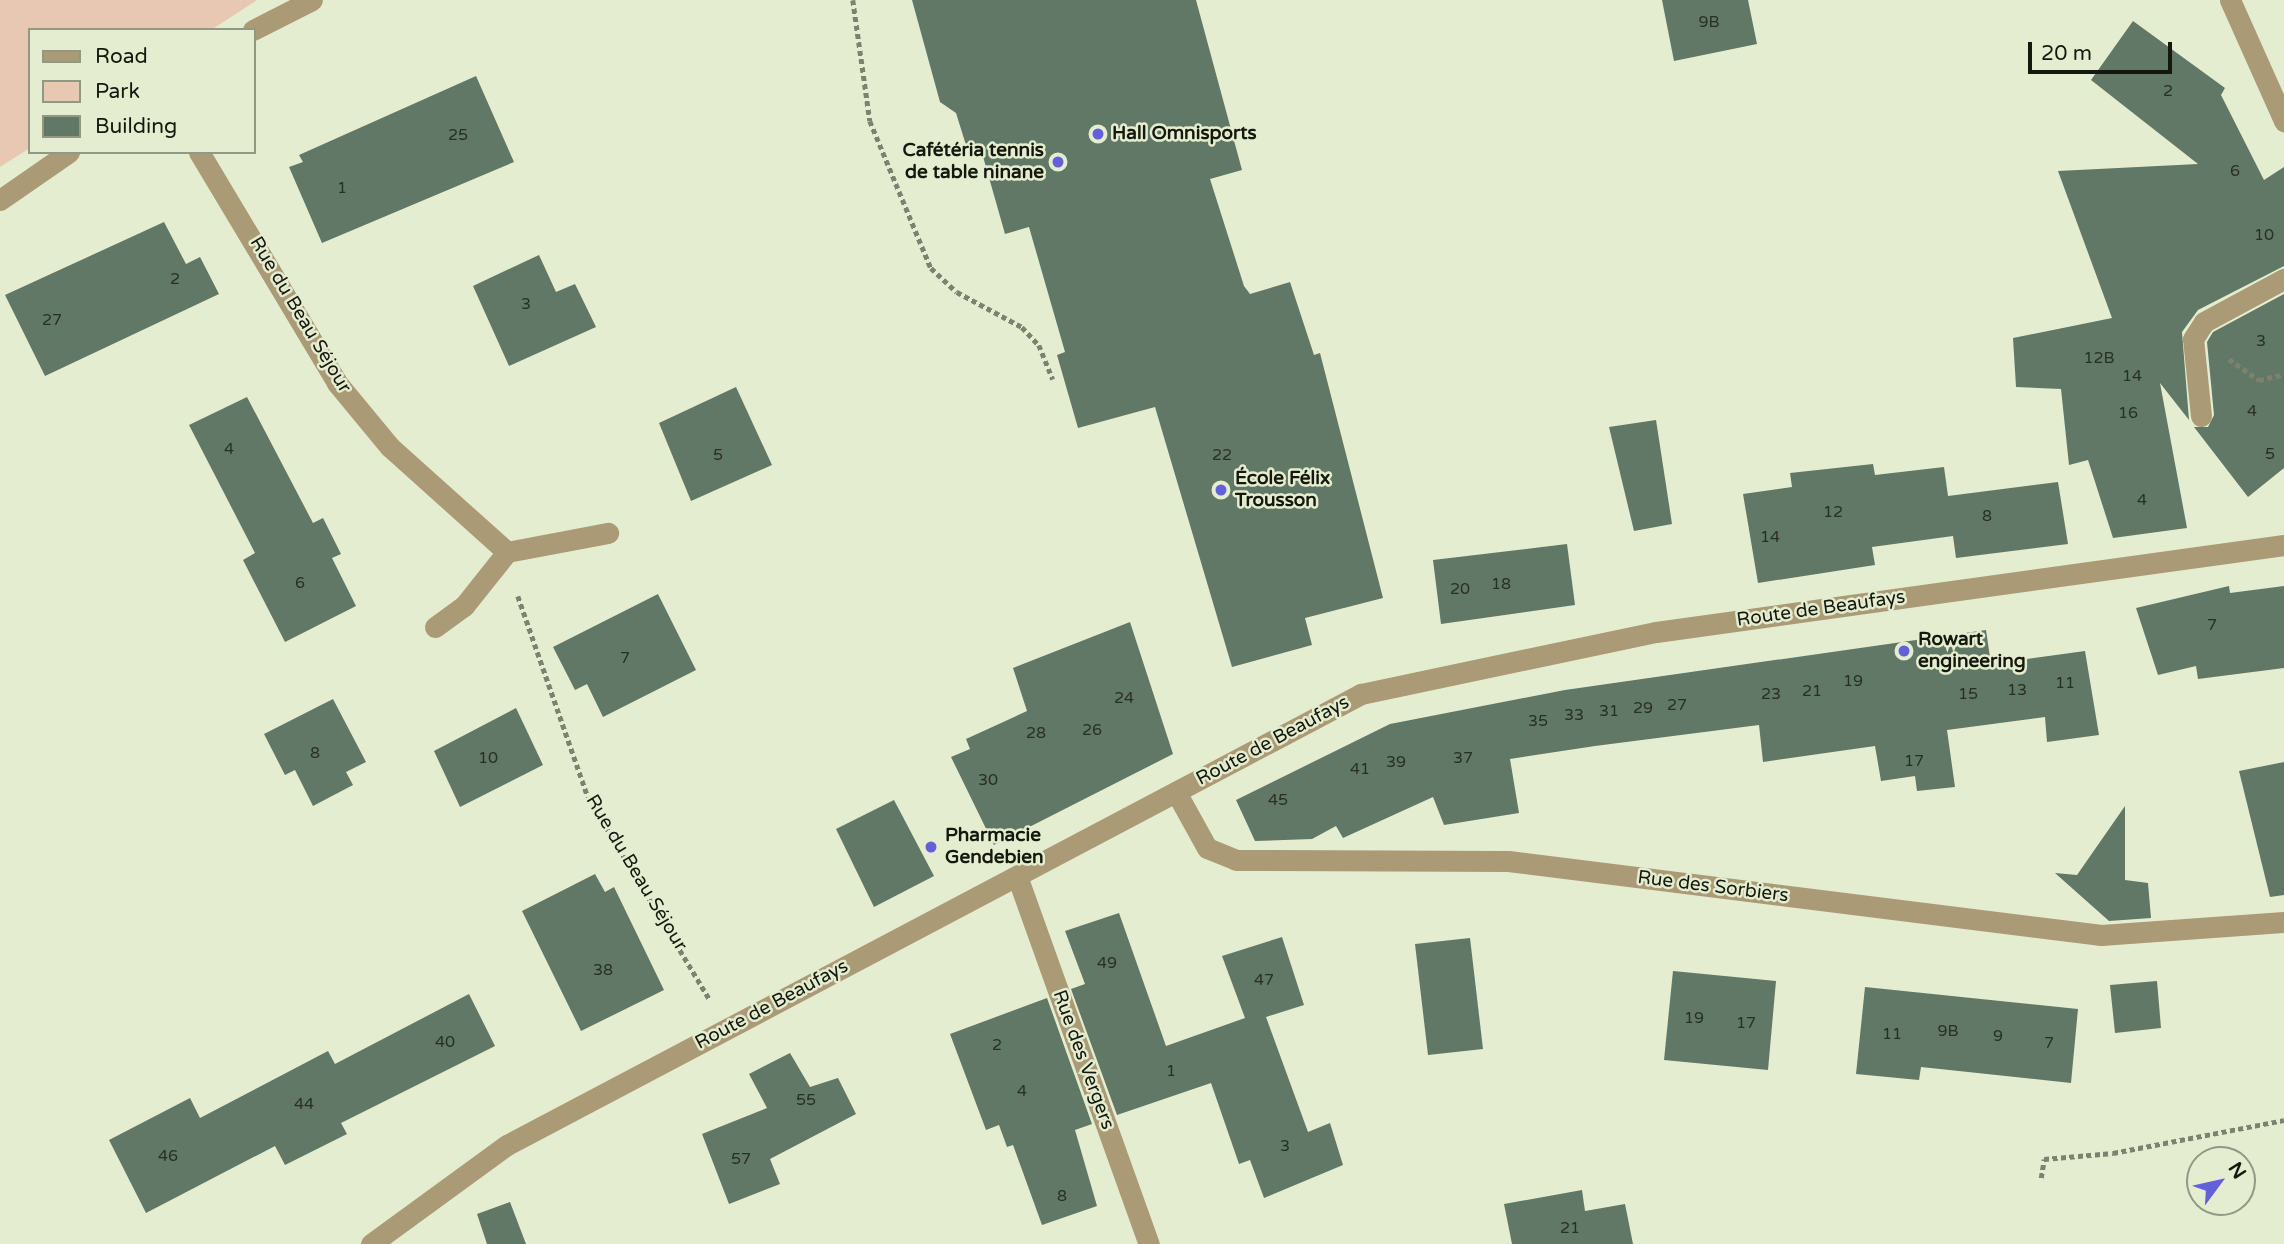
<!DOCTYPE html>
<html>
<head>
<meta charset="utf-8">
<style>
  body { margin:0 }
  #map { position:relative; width:2284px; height:1244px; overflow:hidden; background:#e5edd0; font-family:"Varela Round",sans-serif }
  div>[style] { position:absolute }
  .green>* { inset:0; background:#e8c8b2 }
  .building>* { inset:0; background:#607865 }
  .path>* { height:4.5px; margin-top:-2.25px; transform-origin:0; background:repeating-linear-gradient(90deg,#7c826e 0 5px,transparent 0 8.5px) }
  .minor>* { height:21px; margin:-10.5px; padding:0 10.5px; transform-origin:10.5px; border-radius:10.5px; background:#aa9a75 }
  .dots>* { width:19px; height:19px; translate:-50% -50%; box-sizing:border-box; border:4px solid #e5edd0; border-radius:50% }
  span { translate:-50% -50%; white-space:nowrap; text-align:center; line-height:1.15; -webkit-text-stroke:5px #e5edd0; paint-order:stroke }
  .number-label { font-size:16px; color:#283023 }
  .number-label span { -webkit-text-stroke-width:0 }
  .poi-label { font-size:19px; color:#15180d; font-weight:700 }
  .left { translate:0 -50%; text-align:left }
  .right { translate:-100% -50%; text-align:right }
  .street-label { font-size:19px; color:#15180d }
  .legend { position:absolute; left:28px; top:28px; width:228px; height:126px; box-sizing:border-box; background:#e5edd0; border:2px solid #929882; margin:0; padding:9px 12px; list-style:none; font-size:21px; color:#15180d }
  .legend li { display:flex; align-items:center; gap:14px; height:35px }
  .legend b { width:35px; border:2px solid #929882 }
  .north { position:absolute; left:2186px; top:1146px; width:70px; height:70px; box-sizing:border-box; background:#e5edd0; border:2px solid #929882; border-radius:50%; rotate:57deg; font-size:19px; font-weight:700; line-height:28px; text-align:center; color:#15180d }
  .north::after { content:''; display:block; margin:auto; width:24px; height:32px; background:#6261d9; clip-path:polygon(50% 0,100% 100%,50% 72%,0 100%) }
  .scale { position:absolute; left:2028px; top:42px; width:144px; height:32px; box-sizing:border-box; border:4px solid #15180d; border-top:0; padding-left:9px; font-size:21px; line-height:24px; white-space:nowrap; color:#15180d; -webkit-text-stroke:5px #e5edd0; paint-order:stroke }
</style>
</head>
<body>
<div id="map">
  <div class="green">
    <div style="clip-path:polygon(0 0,257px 0,211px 30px,30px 30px,30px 148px,0 167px)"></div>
  </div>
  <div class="building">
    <div style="clip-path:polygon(912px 0,1196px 0,1242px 170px,1210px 179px,1244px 286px,1250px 294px,1290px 282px,1314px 355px,1320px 353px,1383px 598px,1305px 618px,1312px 645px,1232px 667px,1155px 407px,1078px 428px,1057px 355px,1065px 352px,1029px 227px,1005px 234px,982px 153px,970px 158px,956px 113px,940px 102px)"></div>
    <div style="clip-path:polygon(1662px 0,1748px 0,1757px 44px,1674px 61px)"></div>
    <div style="clip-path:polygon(2133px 21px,2225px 88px,2221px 95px,2264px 180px,2284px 167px,2284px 266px,2198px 310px,2182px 332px,2189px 420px,2160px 383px,2187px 528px,2113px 538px,2088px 460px,2069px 465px,2061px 389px,2016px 387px,2013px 338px,2112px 318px,2058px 171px,2198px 164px,2091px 80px)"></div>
    <div style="clip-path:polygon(476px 76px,514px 162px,322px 243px,289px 167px,303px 162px,299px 155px)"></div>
    <div style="clip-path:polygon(164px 222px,186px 264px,200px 257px,219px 294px,45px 376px,5px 295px)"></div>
    <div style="clip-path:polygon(539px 255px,556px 292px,575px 284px,596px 327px,509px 366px,473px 286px)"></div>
    <div style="clip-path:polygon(2284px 294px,2284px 468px,2248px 497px,2194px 427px,2208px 427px,2214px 415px,2207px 342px,2213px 332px)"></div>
    <div style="clip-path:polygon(736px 387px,772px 465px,691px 501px,659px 423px)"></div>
    <div style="clip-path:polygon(247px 397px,313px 523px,323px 518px,341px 554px,332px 558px,356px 606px,285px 642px,243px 560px,255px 553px,189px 425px)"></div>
    <div style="clip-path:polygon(1656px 420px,1672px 524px,1634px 531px,1609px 427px)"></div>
    <div style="clip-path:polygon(1873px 464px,1875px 475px,1944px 467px,1948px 496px,2058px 482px,2068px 544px,1956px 558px,1953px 536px,1872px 547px,1875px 565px,1758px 583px,1743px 494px,1792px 487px,1790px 473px)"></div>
    <div style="clip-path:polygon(1567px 544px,1575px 605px,1441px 624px,1433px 560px)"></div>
    <div style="clip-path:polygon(2229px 586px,2230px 593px,2284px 586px,2284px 668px,2198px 679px,2196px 666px,2158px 675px,2136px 608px)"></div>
    <div style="clip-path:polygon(658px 594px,696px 670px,603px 717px,587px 684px,575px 690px,553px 647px)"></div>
    <div style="clip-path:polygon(1130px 622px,1173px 754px,994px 845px,951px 757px,970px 749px,966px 739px,1027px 711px,1013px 668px)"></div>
    <div style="clip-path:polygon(1986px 630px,1991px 664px,2085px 651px,2099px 735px,2047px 742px,2045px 717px,1947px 730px,1955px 787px,1917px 791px,1915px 776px,1881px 781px,1875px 746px,1763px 762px,1759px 725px,1595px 746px,1510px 759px,1519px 813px,1444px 825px,1433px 797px,1343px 838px,1336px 826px,1312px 839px,1255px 841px,1236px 800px,1390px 724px,1565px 690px)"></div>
    <div style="clip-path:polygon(333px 699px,366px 762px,346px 772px,353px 785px,313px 806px,295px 770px,285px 775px,264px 734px)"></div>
    <div style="clip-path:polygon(516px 708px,543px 765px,460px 807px,434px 751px)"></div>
    <div style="clip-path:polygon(2284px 762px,2284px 895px,2270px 897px,2239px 771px)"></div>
    <div style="clip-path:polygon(894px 800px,934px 876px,874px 907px,836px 829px)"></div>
    <div style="clip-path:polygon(2125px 806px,2125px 880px,2148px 883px,2151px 918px,2109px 921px,2055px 873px,2077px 875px)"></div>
    <div style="clip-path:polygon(595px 874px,605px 892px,614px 887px,664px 990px,581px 1031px,522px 911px)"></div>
    <div style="clip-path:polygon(1119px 913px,1166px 1046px,1245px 1018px,1222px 956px,1282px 937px,1304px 1005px,1266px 1017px,1308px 1132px,1330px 1123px,1343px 1165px,1264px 1198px,1250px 1160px,1239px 1164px,1211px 1083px,1117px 1115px,1071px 989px,1085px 984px,1065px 931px)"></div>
    <div style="clip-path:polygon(1470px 938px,1483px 1049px,1428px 1055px,1415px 944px)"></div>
    <div style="clip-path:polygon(1673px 971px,1776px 981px,1768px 1070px,1664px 1060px)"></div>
    <div style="clip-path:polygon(2157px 981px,2161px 1028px,2115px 1033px,2110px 985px)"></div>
    <div style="clip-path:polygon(1865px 987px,2078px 1009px,2071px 1083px,1921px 1067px,1919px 1080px,1856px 1074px)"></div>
    <div style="clip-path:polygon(469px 994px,495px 1046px,341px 1123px,347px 1134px,285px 1165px,275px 1146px,146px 1213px,109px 1140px,190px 1098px,200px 1118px,328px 1051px,335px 1064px)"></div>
    <div style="clip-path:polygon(1047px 998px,1092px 1124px,1075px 1130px,1097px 1206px,1042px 1225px,1013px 1145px,1007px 1147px,999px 1125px,986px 1130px,950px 1034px)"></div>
    <div style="clip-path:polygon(790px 1053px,810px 1087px,838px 1078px,856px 1114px,770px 1159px,780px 1184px,729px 1204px,702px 1134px,767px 1108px,749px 1074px)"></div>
    <div style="clip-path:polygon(1582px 1190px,1585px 1211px,1625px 1204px,1633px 1244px,1512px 1244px,1504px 1204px)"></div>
    <div style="clip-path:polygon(510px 1202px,526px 1244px,487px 1244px,477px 1214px)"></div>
  </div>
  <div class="path">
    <div style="left:853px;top:0;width:122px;rotate:82deg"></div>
    <div style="left:870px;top:121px;width:159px;rotate:67.5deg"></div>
    <div style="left:931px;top:268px;width:35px;rotate:43deg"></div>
    <div style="left:957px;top:292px;width:74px;rotate:28.3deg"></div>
    <div style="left:1022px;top:327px;width:25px;rotate:47deg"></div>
    <div style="left:1039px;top:345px;width:37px;rotate:68deg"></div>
    <div style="left:2229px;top:359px;width:37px;rotate:35deg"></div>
    <div style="left:2259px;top:380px;width:26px;rotate:-13deg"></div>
    <div style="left:518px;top:596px;width:213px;rotate:70.8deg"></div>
    <div style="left:588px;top:797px;width:237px;rotate:59deg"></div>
    <div style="left:2041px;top:1178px;width:19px;rotate:-81deg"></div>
    <div style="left:2044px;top:1159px;width:69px;rotate:-5deg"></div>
    <div style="left:2113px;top:1153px;width:174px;rotate:-10.9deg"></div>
  </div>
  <div class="minor">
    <div style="left:2230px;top:0;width:133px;rotate:65.9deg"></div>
    <div style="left:253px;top:30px;width:66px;rotate:-27deg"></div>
    <div style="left:199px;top:152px;width:269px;rotate:59.1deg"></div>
    <div style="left:337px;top:383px;width:83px;rotate:50.4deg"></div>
    <div style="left:390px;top:447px;width:157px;rotate:41.9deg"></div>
    <div style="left:0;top:200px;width:84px;rotate:-34.8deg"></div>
    <div style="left:2201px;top:416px;width:77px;rotate:-95.9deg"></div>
    <div style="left:2193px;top:339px;width:20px;rotate:-57deg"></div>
    <div style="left:2204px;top:322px;width:91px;rotate:-28.3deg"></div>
    <div style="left:435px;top:627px;width:36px;rotate:-36deg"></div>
    <div style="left:464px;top:606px;width:69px;rotate:-51.5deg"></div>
    <div style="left:507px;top:552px;width:103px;rotate:-10.7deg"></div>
    <div style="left:1176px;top:792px;width:64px;rotate:61deg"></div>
    <div style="left:1207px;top:848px;width:31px;rotate:22deg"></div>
    <div style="left:1236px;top:860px;width:272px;rotate:0.2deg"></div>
    <div style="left:1508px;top:861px;width:598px;rotate:7.11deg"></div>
    <div style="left:2101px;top:935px;width:183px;rotate:-4.1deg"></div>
    <div style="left:1017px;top:876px;width:391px;rotate:70.3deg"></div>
    <div style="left:371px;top:1244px;width:168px;rotate:-36.1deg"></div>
    <div style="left:507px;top:1145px;width:966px;rotate:-27.84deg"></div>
    <div style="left:1361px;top:694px;width:301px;rotate:-11.9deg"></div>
    <div style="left:1656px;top:632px;width:634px;rotate:-7.89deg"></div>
  </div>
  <div class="dots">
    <div style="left:1098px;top:134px;background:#6261d9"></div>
    <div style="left:1058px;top:162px;background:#6261d9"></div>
    <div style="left:1221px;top:490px;background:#6261d9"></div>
    <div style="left:1904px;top:651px;background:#6261d9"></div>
    <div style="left:931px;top:847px;background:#6261d9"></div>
  </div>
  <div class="number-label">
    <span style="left:1709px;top:22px">9B</span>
    <span style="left:2168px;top:91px">2</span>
    <span style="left:458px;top:135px">25</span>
    <span style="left:2235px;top:171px">6</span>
    <span style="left:342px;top:188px">1</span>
    <span style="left:2264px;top:235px">10</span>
    <span style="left:175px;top:279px">2</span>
    <span style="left:526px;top:304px">3</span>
    <span style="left:52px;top:320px">27</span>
    <span style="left:2261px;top:341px">3</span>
    <span style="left:2099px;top:358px">12B</span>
    <span style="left:2132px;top:376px">14</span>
    <span style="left:2252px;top:411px">4</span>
    <span style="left:2128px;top:413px">16</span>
    <span style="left:229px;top:449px">4</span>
    <span style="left:2270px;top:454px">5</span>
    <span style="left:718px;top:455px">5</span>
    <span style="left:1222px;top:455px">22</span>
    <span style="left:2142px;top:500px">4</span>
    <span style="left:1833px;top:512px">12</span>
    <span style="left:1987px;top:516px">8</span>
    <span style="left:1770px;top:537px">14</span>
    <span style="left:300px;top:583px">6</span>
    <span style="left:1501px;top:584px">18</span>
    <span style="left:1460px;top:589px">20</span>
    <span style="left:2212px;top:625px">7</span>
    <span style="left:625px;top:658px">7</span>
    <span style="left:1853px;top:681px">19</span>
    <span style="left:2065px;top:683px">11</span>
    <span style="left:2017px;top:690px">13</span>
    <span style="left:1812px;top:691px">21</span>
    <span style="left:1771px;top:694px">23</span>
    <span style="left:1968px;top:694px">15</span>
    <span style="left:1124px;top:698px">24</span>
    <span style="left:1677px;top:705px">27</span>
    <span style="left:1643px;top:708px">29</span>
    <span style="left:1609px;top:711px">31</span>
    <span style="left:1574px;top:715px">33</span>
    <span style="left:1538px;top:721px">35</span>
    <span style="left:1092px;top:730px">26</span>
    <span style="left:1036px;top:733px">28</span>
    <span style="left:315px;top:753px">8</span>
    <span style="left:488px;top:758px">10</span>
    <span style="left:1463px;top:758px">37</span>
    <span style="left:1914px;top:761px">17</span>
    <span style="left:1396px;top:762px">39</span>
    <span style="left:1360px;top:769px">41</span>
    <span style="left:988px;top:780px">30</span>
    <span style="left:1278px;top:800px">45</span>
    <span style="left:1107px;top:963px">49</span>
    <span style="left:603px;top:970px">38</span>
    <span style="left:1264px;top:980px">47</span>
    <span style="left:1694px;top:1018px">19</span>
    <span style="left:1746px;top:1023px">17</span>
    <span style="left:1948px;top:1031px">9B</span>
    <span style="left:1892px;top:1034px">11</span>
    <span style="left:1998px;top:1036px">9</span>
    <span style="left:445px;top:1042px">40</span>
    <span style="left:2049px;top:1043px">7</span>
    <span style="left:997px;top:1045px">2</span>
    <span style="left:1171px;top:1071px">1</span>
    <span style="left:1022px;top:1091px">4</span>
    <span style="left:806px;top:1100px">55</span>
    <span style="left:304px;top:1104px">44</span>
    <span style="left:1285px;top:1146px">3</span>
    <span style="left:168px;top:1156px">46</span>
    <span style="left:741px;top:1159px">57</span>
    <span style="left:1062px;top:1196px">8</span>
    <span style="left:1570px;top:1228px">21</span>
  </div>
  <div class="poi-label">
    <span class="left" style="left:1112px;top:134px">Hall Omnisports</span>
    <span class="right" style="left:1044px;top:162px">Cafétéria tennis<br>de table ninane</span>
    <span class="left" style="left:1235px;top:490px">École Félix<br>Trousson</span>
    <span class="left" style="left:1918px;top:651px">Rowart<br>engineering</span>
    <span class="left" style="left:945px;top:847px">Pharmacie<br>Gendebien</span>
  </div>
  <div class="street-label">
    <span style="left:300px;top:315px;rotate:59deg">Rue du Beau Séjour</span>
    <span style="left:1821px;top:609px;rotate:-8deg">Route de Beaufays</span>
    <span style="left:1273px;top:741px;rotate:-28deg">Route de Beaufays</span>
    <span style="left:636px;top:873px;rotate:59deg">Rue du Beau Séjour</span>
    <span style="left:1713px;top:887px;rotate:7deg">Rue des Sorbiers</span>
    <span style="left:772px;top:1005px;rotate:-28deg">Route de Beaufays</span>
    <span style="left:1083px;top:1060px;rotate:70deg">Rue des Vergers</span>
  </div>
  <ul class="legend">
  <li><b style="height:9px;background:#aa9a75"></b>Road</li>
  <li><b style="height:19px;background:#e8c8b2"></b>Park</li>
  <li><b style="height:19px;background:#607865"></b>Building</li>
  </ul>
  <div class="north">N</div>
  <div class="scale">20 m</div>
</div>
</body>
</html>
